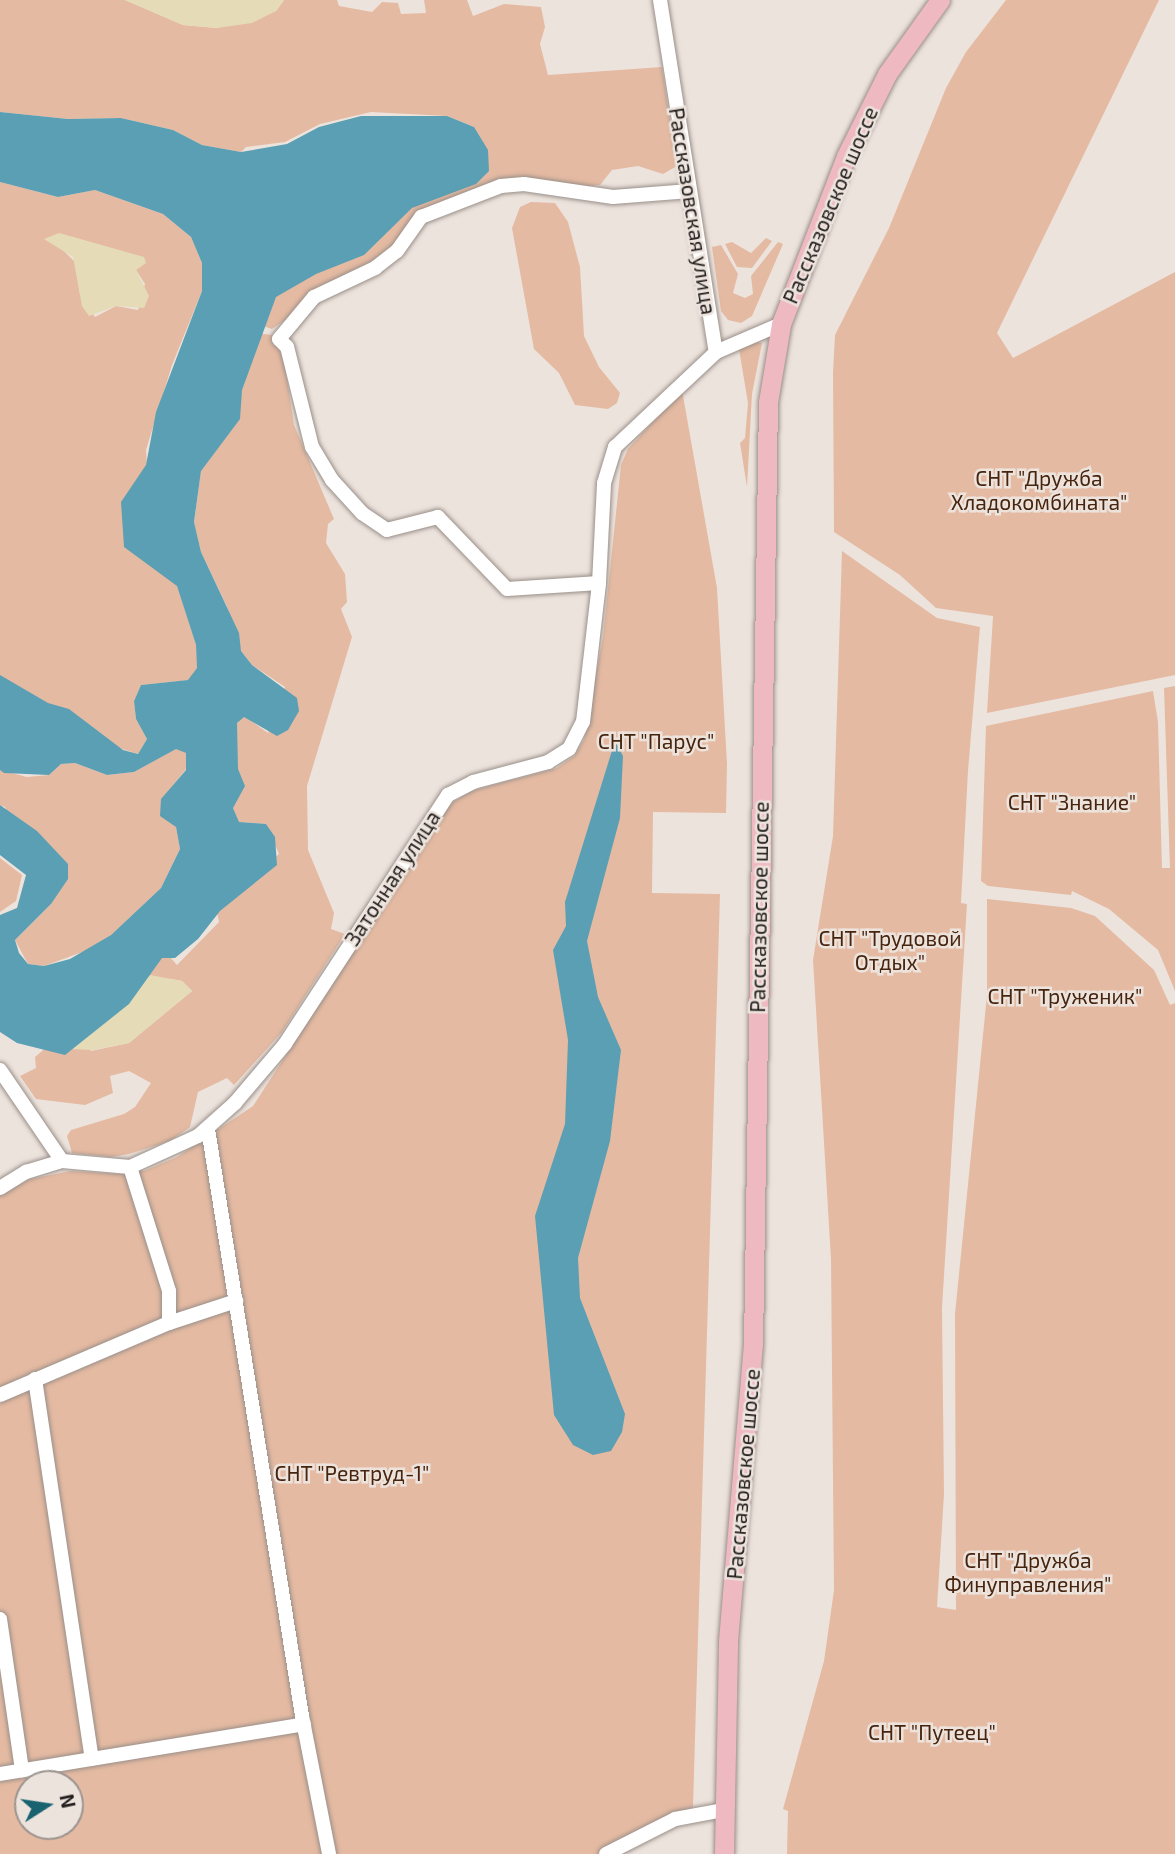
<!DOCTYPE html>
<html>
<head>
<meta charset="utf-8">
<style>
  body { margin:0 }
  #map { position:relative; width:1175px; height:1854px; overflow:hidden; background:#ede3dd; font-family:"Exo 2",sans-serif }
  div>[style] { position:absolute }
  .green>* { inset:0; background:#e5baa2 }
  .sand>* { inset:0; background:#e5dcb7 }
  .water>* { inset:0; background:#5a9fb3 }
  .roads { filter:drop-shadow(0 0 2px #998f89) drop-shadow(0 0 2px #998f89) }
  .minor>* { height:14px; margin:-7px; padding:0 7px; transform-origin:7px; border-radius:7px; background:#fff }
  .major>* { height:19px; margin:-9.5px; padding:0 9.5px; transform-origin:9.5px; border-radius:9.5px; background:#efb9c2 }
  span { translate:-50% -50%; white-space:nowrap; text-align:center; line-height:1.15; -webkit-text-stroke:5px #ede3dd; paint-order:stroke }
  .street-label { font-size:21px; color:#221e1c }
  .park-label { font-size:21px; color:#47240d }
  .north { position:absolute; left:14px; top:1770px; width:70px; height:70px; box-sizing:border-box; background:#ede3dd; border:2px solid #9c9490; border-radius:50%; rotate:78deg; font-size:19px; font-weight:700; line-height:28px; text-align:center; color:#221e1c }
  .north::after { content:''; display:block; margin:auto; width:24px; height:32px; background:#196370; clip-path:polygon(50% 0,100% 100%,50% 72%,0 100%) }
</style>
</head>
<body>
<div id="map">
  <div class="green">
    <div style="clip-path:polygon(0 0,125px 0,183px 25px,217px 28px,276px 11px,284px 0,337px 0,339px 6px,372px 12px,382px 2px,398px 3px,401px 14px,426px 13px,424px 0,467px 0,473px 16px,504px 4px,541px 7px,545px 27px,540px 44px,548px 75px,662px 67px,677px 166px,663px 174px,638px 166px,612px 170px,600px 185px,579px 187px,540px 183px,419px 213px,399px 244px,272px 329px,254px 323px,252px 304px,474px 127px,447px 116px,371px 112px,320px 124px,285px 142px,246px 147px,241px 152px,202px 145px,173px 130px,121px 118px,68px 119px,0 112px)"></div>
    <div style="clip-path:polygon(1006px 0,1159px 0,997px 333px,1013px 358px,1175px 272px,1175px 675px,987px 713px,993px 616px,936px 608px,900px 575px,834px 532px,833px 372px,835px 335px,889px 228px,946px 88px,966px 52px)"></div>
    <div style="clip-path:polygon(evenodd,0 182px,58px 197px,95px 190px,163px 214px,191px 237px,202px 263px,202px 291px,172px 365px,146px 450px,153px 567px,177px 585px,196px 645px,198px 668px,189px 680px,141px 685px,134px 701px,136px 719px,147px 739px,138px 754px,0 710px,0 182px,63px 250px,136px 270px,145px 284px,138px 310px,116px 306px,95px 317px,80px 294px,75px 262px,63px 250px)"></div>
    <div style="clip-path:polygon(531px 202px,555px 203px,568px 222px,580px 267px,584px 336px,599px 367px,620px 393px,617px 403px,608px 409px,575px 405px,559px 373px,534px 349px,512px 228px,520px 207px)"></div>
    <div style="clip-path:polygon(766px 238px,772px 241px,752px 268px,737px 267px,725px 244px,732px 242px,751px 253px)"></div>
    <div style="clip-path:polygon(778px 242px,783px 244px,752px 316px,741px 323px,728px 320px,721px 311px,712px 247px,721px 245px,738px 274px,733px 293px,745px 298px,753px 294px,751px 276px)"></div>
    <div style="clip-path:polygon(256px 333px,272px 335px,284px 359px,294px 425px,334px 519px,328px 524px,326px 543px,345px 574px,347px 602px,341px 609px,352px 637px,307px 786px,308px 850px,334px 913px,331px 929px,345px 934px,282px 1032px,234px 1085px,227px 1078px,198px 1092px,190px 1127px,170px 1141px,129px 1154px,111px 1157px,72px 1153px,67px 1136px,71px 1130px,124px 1114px,135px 1107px,151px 1083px,129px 1071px,110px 1076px,113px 1093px,85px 1105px,36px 1099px,20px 1076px,36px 1068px,35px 1057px,48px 1046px,88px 1045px,91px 1051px,129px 1043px,192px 991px,182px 981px,171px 979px,167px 984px,139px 973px,164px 950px,177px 965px,219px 922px,216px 907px,279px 854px,266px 824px,238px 822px,233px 808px,237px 723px,244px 716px,268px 733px,285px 687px,252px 665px,241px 651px,227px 607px,201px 552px,194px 523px,201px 470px,239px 419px,235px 417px)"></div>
    <div style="clip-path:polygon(754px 342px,762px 343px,752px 394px,747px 487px,740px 443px,745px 438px,748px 403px,739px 349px)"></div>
    <div style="clip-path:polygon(evenodd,682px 390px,717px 588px,727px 764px,726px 813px,653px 812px,652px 893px,720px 894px,693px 1807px,610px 1854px,0 1854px,0 1195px,30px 1179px,71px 1171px,122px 1174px,144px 1171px,177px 1157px,253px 1106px,447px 806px,471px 791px,557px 768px,574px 756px,584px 740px,603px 637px,621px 465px,628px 449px,682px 390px,28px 1784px,70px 1784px,70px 1826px,28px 1826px,28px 1784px)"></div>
    <div style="clip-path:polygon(842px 551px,937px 618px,980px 627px,968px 771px,961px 903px,967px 904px,942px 1308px,944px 1494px,937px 1607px,956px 1610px,955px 1314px,987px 995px,987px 899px,1071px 908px,1095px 916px,1154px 970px,1170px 1005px,1175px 1003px,1175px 1854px,787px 1854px,788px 1811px,783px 1809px,824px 1661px,834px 1590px,831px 1259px,813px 960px,833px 836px)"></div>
    <div style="clip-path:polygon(1175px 686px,1175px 991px,1158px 950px,1109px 909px,1072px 891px,1071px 895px,988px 886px,981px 881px,986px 726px,1153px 691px,1158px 722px,1162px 868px,1170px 868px,1164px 688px)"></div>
    <div style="clip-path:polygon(177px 748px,186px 753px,186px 769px,161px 800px,176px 827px,180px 849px,161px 888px,111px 935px,85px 951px,44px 966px,28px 964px,15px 940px,51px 904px,5px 807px,0 805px,0 770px,27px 777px,49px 775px,61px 764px,75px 763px,107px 775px,134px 772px)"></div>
    <div style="clip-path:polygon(0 858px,22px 875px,16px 901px,0 912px)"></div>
  </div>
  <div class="sand">
    <div style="clip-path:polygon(125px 0,284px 0,276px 11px,252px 23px,217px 28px,183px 25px)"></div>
    <div style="clip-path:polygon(59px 233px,144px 257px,146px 263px,136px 270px,149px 296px,144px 308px,116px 306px,89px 316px,82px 306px,73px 257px,44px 239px)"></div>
    <div style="clip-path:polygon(150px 975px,182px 981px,192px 991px,129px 1043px,93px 1050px,71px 1049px)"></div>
  </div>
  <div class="water">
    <div style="clip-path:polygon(0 112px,68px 119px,121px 118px,173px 130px,202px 145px,241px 152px,287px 144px,319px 127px,361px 116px,447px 116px,474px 127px,488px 150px,489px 171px,476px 184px,412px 208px,364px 255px,316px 274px,276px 297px,242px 390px,240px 419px,201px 471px,194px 522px,201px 552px,239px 633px,241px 651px,252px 665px,297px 698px,299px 711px,288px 730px,277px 736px,244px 717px,237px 723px,238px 769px,245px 786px,233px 808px,239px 822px,266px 824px,275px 837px,277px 865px,220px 911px,198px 939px,175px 958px,162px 958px,129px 1004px,65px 1055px,17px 1043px,0 1032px,0 915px,17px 908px,26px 875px,0 855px,0 805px,37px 831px,68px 864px,68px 879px,51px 904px,15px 940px,19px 953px,28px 964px,44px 966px,70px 959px,111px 935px,161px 888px,180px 849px,176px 827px,160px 816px,161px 799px,186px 770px,186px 753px,176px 749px,134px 772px,107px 775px,75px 763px,61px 764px,49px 775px,4px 773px,0 770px,0 675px,48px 703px,69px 709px,123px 750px,138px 754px,147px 739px,136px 719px,134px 701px,141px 685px,188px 680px,197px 668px,196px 645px,177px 586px,124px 547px,121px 502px,146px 465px,156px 412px,202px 291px,202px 263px,191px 237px,163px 214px,95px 190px,58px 197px,0 182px)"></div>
    <div style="clip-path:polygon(615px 741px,623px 756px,620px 818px,587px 941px,598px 997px,621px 1050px,610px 1141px,578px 1258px,580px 1298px,625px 1414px,622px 1432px,611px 1451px,593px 1455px,573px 1445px,554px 1415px,535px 1216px,565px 1124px,568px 1040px,553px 950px,566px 926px,565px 902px)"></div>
  </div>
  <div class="roads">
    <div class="minor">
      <div style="left:660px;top:0;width:356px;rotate:81deg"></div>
      <div style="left:599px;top:583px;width:92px;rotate:176.3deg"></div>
      <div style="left:507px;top:589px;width:100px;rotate:-133.8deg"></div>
      <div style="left:438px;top:517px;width:53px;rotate:165.7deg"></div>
      <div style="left:387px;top:530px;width:30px;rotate:-146deg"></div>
      <div style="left:362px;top:513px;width:45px;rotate:-132.3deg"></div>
      <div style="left:332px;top:480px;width:39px;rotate:-121deg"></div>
      <div style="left:312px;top:447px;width:103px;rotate:-104deg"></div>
      <div style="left:287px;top:347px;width:11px;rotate:-135deg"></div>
      <div style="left:279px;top:339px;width:55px;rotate:-50.2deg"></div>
      <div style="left:314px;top:297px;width:68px;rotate:-25.4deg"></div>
      <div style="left:375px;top:268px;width:28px;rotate:-38deg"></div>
      <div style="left:397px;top:251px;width:42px;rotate:-54.8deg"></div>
      <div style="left:421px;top:217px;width:86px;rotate:-21.2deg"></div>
      <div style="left:501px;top:186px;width:23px;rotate:-5deg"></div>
      <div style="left:524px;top:184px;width:90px;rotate:8.3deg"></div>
      <div style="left:613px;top:197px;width:77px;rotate:-4.5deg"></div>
      <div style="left:0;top:1070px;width:110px;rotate:55.7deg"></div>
      <div style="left:208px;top:1129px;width:594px;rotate:80.9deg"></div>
      <div style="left:302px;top:1716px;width:141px;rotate:78.9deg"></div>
      <div style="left:130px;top:1167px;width:130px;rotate:72.5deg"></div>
      <div style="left:169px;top:1291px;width:32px;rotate:90deg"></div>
      <div style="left:169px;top:1323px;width:71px;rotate:-18.2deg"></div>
      <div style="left:0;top:1188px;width:31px;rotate:-32deg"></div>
      <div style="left:26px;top:1172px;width:38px;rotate:-17deg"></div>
      <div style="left:62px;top:1161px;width:68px;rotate:5deg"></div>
      <div style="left:130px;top:1167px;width:75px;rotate:-24.5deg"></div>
      <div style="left:198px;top:1136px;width:50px;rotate:-41.7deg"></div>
      <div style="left:235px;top:1103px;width:77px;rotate:-49.7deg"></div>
      <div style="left:285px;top:1044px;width:298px;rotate:-56.8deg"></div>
      <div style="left:448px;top:795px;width:28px;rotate:-27deg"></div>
      <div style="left:473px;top:782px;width:78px;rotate:-14.9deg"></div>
      <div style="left:548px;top:762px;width:25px;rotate:-32deg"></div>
      <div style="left:569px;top:749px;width:30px;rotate:-63deg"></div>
      <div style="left:583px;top:722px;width:140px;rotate:-83.4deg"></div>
      <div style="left:599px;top:583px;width:100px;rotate:-87.1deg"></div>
      <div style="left:604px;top:483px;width:38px;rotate:-73deg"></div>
      <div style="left:615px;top:447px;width:139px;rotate:-43.2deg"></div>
      <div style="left:716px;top:352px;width:71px;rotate:-23.3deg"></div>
      <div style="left:35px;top:1379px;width:384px;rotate:81.5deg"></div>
      <div style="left:0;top:1395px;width:184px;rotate:-23.1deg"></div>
      <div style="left:0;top:1619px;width:153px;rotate:81.7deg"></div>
      <div style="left:0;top:1774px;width:308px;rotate:-9.3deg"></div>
      <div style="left:606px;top:1854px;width:77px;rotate:-26.9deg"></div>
      <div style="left:675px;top:1819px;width:50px;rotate:-10.4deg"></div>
    </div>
    <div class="major">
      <div style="left:724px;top:1854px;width:213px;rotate:-88.9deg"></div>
      <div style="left:728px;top:1641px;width:297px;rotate:-85.2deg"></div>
      <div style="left:753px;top:1345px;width:943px;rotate:-89.09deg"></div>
      <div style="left:768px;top:402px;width:79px;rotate:-80.5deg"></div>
      <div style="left:781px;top:324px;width:180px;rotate:-68.8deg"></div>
      <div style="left:846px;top:156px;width:92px;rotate:-63.4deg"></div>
      <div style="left:887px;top:74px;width:91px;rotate:-54.4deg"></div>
    </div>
  </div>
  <div class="street-label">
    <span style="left:830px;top:205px;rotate:-67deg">Рассказовское шоссе</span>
    <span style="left:693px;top:211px;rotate:81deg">Рассказовская улица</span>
    <span style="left:392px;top:878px;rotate:-57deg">Затонная улица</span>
    <span style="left:759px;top:907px;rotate:-89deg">Рассказовское шоссе</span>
    <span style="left:743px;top:1474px;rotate:-85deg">Рассказовское шоссе</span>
  </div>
  <div class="park-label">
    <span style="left:1039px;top:490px">СНТ "Дружба<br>Хладокомбината"</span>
    <span style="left:656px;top:741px">СНТ "Парус"</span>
    <span style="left:1072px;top:802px">СНТ "Знание"</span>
    <span style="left:890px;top:950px">СНТ "Трудовой<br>Отдых"</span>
    <span style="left:1065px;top:996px">СНТ "Труженик"</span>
    <span style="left:352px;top:1473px">СНТ "Ревтруд-1"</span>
    <span style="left:1028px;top:1572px">СНТ "Дружба<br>Финуправления"</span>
    <span style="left:932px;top:1732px">СНТ "Путеец"</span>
  </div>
  <div class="north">N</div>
</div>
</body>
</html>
